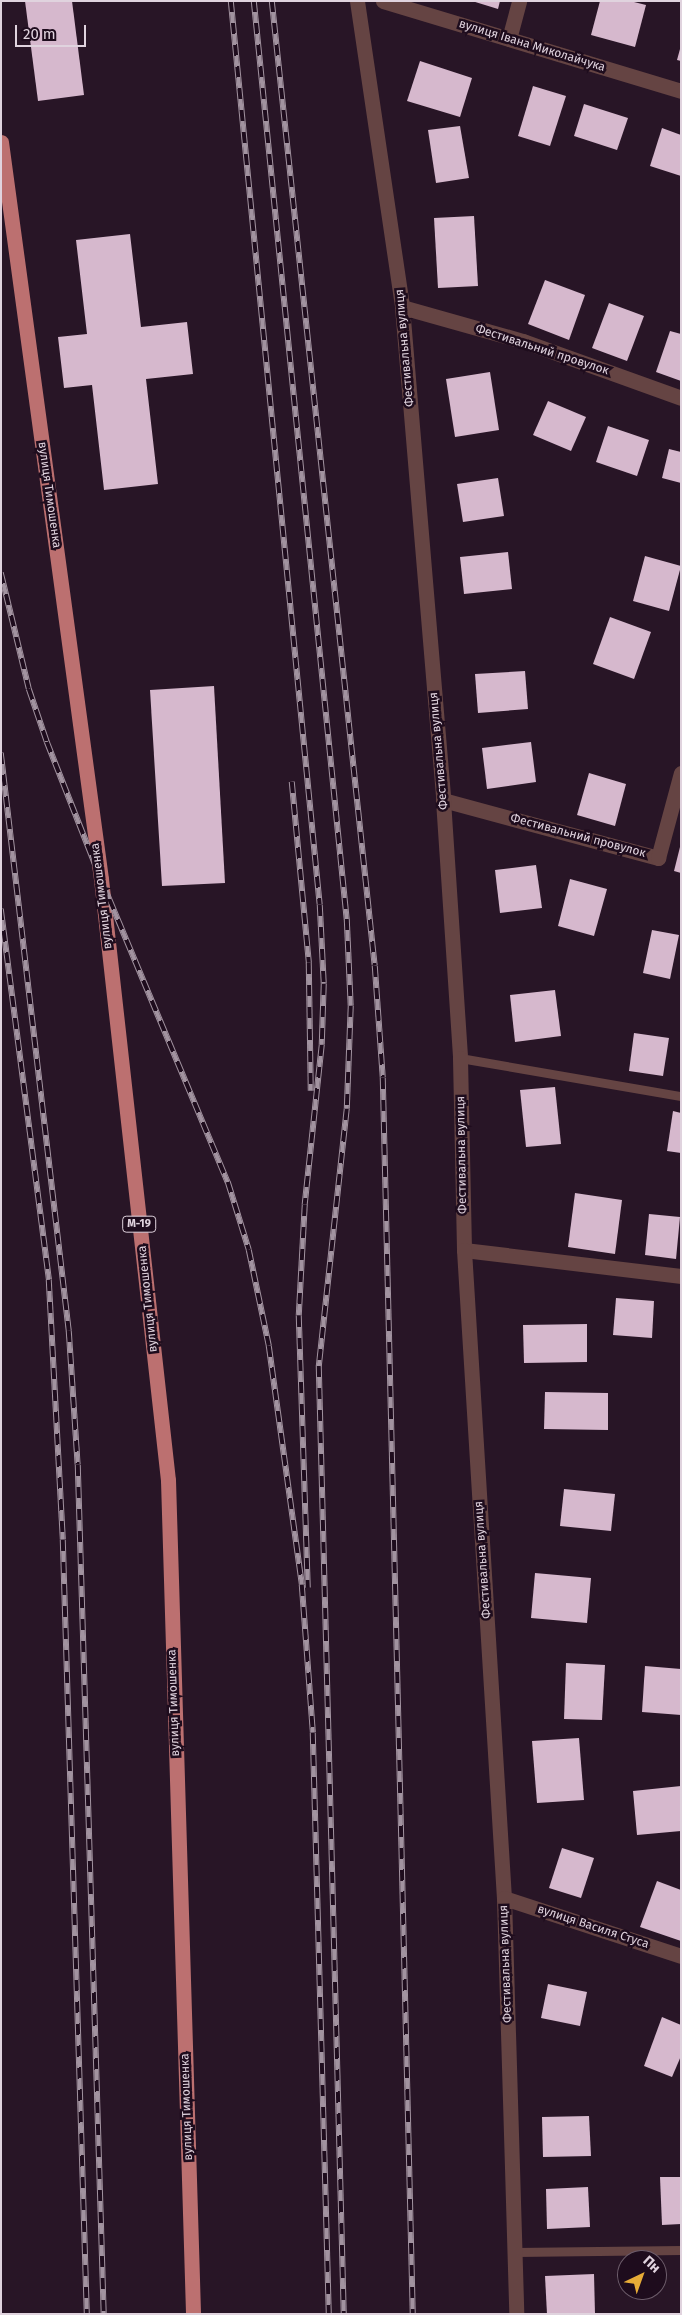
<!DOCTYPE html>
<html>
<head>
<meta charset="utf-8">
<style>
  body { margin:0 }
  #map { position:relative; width:682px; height:2315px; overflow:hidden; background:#281526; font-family:"Fira Sans",sans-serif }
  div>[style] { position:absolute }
  .building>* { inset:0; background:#d6b8cd }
  .service>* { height:9px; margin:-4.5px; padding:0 4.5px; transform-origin:4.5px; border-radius:4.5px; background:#654443 }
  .minor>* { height:15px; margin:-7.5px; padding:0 7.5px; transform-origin:7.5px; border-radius:7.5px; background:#654443 }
  .tertiary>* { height:15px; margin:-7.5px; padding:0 7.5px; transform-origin:7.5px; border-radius:7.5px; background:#654443 }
  .trunk>* { height:15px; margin:-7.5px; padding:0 7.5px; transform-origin:7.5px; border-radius:7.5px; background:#bc7070 }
  .rail>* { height:5.5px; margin-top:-2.75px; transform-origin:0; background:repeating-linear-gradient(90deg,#1e0c1d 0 11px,#a293a0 0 22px); box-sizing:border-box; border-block:1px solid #a293a0 }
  span { translate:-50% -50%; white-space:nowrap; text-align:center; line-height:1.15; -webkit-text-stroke:5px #1e0c1d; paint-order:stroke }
  .shield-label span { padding:1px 4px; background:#1e0c1d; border:1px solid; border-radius:4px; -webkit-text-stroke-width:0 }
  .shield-label { font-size:11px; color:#e0d3de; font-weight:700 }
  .street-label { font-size:12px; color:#e0d3de }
  .frame { position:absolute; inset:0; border:2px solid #e0d3de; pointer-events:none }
  .north { position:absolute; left:617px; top:2250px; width:50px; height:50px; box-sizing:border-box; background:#1e0c1d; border:1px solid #6c5c6a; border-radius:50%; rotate:42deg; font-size:14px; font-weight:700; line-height:20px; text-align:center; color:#e0d3de }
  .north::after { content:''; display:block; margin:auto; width:18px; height:22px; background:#e7ac37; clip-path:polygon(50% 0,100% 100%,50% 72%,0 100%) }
  .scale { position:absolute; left:15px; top:25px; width:71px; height:22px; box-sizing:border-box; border:2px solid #e0d3de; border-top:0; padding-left:6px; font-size:15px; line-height:18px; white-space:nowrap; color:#e0d3de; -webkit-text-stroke:4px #1e0c1d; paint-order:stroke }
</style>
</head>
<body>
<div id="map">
  <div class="building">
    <div style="clip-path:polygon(25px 1px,72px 1px,84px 95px,38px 101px)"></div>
    <div style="clip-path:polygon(472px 1px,500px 1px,498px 9px)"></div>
    <div style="clip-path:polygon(600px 1px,630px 1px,646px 5px,635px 47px,591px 35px)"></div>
    <div style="clip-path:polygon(680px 49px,681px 49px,681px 61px,677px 60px)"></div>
    <div style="clip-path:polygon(420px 61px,472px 78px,460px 117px,407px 101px)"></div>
    <div style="clip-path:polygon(533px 86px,566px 96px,550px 146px,518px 136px)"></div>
    <div style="clip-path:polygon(584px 104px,628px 118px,617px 150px,574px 136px)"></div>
    <div style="clip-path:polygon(460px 126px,469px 178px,436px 183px,428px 130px)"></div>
    <div style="clip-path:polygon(662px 128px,681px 135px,681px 176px,650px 166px)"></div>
    <div style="clip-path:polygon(474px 216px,478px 286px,438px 288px,434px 218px)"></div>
    <div style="clip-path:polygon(130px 234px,141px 327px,187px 322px,193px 374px,146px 379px,158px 484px,104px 490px,92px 385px,64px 388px,58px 337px,87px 334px,76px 240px)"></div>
    <div style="clip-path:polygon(545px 280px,585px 295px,569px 340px,528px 324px)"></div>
    <div style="clip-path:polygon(609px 303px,644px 316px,627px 361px,592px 348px)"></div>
    <div style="clip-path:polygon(670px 331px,681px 334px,681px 381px,656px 372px)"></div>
    <div style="clip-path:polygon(490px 372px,499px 430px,455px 437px,446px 379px)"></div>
    <div style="clip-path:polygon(548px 401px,586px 417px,571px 451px,533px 435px)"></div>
    <div style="clip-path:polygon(608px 426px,649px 440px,637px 476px,596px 462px)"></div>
    <div style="clip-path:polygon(669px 449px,681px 452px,681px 483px,662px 478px)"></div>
    <div style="clip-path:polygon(498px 478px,504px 516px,463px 522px,457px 484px)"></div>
    <div style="clip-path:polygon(508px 552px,512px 589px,464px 594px,460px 557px)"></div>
    <div style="clip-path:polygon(645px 556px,681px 566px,669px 611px,633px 601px)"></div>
    <div style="clip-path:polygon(610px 617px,651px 632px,634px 679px,593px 664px)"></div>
    <div style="clip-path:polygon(525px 671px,528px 709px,478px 713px,475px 674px)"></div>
    <div style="clip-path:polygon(214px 686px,225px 883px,162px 886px,150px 690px)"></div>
    <div style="clip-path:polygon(531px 742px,536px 782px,487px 789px,482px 748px)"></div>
    <div style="clip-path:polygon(589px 773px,626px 784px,615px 826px,577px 815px)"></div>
    <div style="clip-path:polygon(680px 847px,681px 847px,681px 873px,674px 871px)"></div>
    <div style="clip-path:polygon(536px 865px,542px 908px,500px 913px,495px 870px)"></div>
    <div style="clip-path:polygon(570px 879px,607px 889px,594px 936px,558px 926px)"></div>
    <div style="clip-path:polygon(652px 930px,679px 935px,670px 979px,643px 973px)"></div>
    <div style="clip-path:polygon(555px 990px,561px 1036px,515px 1042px,510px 995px)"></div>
    <div style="clip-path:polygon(634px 1033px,669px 1038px,663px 1076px,629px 1071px)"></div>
    <div style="clip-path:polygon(555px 1087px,561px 1144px,526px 1147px,520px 1090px)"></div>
    <div style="clip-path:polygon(673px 1111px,681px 1113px,681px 1153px,667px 1151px)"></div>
    <div style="clip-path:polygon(575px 1193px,622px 1200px,615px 1254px,568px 1247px)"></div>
    <div style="clip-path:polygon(649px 1214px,680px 1217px,676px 1259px,645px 1255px)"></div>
    <div style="clip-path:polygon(616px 1298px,654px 1301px,652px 1338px,613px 1335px)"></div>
    <div style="clip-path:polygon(587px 1324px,587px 1362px,524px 1363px,523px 1325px)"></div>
    <div style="clip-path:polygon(545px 1392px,608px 1393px,608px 1430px,544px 1429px)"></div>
    <div style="clip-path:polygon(564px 1489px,615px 1494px,611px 1531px,560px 1526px)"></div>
    <div style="clip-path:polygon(535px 1573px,591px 1578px,587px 1623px,531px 1618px)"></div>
    <div style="clip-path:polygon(566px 1663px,605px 1665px,602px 1720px,564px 1719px)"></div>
    <div style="clip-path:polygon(645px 1666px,681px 1669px,681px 1715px,642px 1712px)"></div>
    <div style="clip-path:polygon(579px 1738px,584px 1800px,537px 1803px,532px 1741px)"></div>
    <div style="clip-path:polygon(681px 1786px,681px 1831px,637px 1835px,633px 1791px)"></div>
    <div style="clip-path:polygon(562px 1848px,594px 1858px,581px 1898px,549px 1888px)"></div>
    <div style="clip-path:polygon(657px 1881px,681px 1890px,681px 1941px,640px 1927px)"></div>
    <div style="clip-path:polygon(548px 1984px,587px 1992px,580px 2026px,541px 2018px)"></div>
    <div style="clip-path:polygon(662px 2017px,681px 2025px,681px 2056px,672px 2077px,644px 2066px)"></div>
    <div style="clip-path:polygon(589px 2116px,591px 2156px,543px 2157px,542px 2117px)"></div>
    <div style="clip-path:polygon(660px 2177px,681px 2177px,681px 2224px,662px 2225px)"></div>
    <div style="clip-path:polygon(588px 2187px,590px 2227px,547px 2229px,546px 2189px)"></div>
    <div style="clip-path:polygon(594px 2274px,595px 2314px,547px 2314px,545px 2276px)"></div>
  </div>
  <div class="service">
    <div style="left:460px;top:1058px;width:224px;rotate:9.8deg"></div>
    <div style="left:516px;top:2252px;width:165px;rotate:-0.7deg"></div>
  </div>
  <div class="minor">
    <div style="left:383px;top:1px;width:311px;rotate:16.8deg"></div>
    <div style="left:509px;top:39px;width:39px;rotate:-75deg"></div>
    <div style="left:402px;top:307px;width:126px;rotate:15.7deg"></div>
    <div style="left:523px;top:341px;width:168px;rotate:19.8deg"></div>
    <div style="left:443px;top:800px;width:223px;rotate:15.1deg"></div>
    <div style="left:658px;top:858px;width:88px;rotate:-74.9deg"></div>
    <div style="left:464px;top:1250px;width:219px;rotate:6.8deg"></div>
  </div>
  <div class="tertiary">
    <div style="left:357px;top:1px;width:309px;rotate:81.6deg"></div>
    <div style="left:402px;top:307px;width:495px;rotate:85.2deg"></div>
    <div style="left:443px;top:800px;width:259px;rotate:86.2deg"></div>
    <div style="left:460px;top:1058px;width:192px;rotate:88.8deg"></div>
    <div style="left:464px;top:1250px;width:649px;rotate:86.47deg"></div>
    <div style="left:504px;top:1898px;width:416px;rotate:88.3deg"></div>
    <div style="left:504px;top:1898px;width:186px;rotate:18.1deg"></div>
  </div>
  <div class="trunk">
    <div style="left:1px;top:142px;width:744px;rotate:82.27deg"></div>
    <div style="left:101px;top:879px;width:605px;rotate:83.64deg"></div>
    <div style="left:168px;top:1480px;width:834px;rotate:88.28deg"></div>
  </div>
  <div class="rail">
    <div style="left:231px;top:1px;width:908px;rotate:84.38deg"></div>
    <div style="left:320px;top:905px;width:79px;rotate:87.1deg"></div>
    <div style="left:324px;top:984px;width:61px;rotate:91.9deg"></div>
    <div style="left:322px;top:1045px;width:161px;rotate:96.1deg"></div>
    <div style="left:305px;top:1205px;width:111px;rotate:93.1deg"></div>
    <div style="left:299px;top:1316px;width:272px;rotate:88.1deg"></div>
    <div style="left:254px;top:1px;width:923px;rotate:84.22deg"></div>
    <div style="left:347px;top:919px;width:87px;rotate:87.4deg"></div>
    <div style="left:351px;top:1006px;width:103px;rotate:92.2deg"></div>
    <div style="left:347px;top:1109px;width:259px;rotate:96.2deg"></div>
    <div style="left:319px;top:1366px;width:948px;rotate:88.49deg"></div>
    <div style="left:272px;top:1px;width:970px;rotate:83.91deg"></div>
    <div style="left:375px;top:966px;width:112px;rotate:85.9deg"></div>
    <div style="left:383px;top:1078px;width:1236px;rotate:88.61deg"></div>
    <div style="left:1px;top:573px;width:119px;rotate:76.4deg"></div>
    <div style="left:29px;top:689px;width:56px;rotate:71.2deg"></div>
    <div style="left:47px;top:742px;width:147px;rotate:68.5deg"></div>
    <div style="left:101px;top:879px;width:329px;rotate:67.3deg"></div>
    <div style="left:228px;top:1182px;width:71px;rotate:72.8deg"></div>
    <div style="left:249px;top:1250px;width:98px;rotate:78.2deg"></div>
    <div style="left:269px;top:1346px;width:241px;rotate:82.1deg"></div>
    <div style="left:302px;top:1585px;width:148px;rotate:85.7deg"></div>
    <div style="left:313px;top:1733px;width:581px;rotate:88.42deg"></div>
    <div style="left:1px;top:753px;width:582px;rotate:83.29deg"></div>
    <div style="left:69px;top:1331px;width:134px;rotate:86.2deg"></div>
    <div style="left:78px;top:1465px;width:849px;rotate:88.25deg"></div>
    <div style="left:292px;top:782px;width:182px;rotate:84.6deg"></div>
    <div style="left:309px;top:963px;width:128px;rotate:89.1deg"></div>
    <div style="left:1px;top:909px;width:374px;rotate:82.6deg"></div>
    <div style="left:49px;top:1280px;width:260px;rotate:86.9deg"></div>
    <div style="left:63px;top:1540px;width:774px;rotate:88.22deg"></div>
  </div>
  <div class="shield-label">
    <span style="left:139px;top:1224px">М-19</span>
  </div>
  <div class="street-label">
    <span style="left:532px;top:46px;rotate:17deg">вулиця Івана Миколайчука</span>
    <span style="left:405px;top:348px;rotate:-95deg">Фестивальна вулиця</span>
    <span style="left:542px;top:350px;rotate:18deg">Фестивальний провулок</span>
    <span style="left:49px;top:495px;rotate:82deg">вулиця Тимошенка</span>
    <span style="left:439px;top:751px;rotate:-95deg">Фестивальна вулиця</span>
    <span style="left:578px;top:836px;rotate:15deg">Фестивальний провулок</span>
    <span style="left:102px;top:896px;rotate:-97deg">вулиця Тимошенка</span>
    <span style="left:462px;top:1155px;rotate:-91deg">Фестивальна вулиця</span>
    <span style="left:148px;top:1299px;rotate:-96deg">вулиця Тимошенка</span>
    <span style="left:483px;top:1560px;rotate:-94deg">Фестивальна вулиця</span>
    <span style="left:174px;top:1703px;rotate:-92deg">вулиця Тимошенка</span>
    <span style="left:593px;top:1927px;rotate:18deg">вулиця Василя Стуса</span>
    <span style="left:506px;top:1964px;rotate:-92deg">Фестивальна вулиця</span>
    <span style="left:187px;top:2107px;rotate:-92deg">вулиця Тимошенка</span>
  </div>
  <div class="frame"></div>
  <div class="north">Пн</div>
  <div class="scale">20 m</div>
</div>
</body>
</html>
